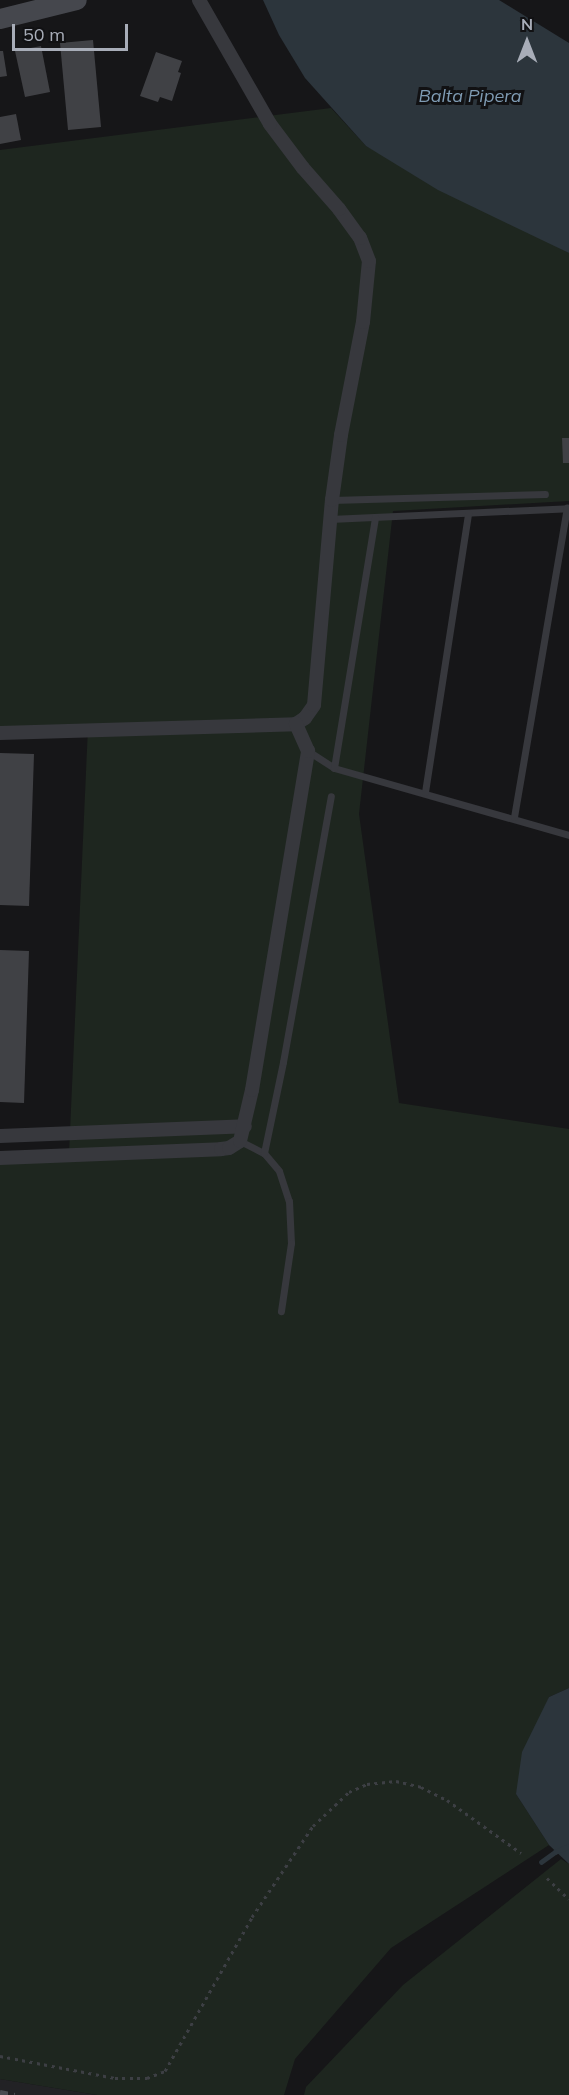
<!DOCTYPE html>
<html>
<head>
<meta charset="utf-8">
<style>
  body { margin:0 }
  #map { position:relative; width:569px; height:2095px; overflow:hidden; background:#161618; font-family:Mulish,sans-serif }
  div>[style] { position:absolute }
  .built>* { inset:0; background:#222225 }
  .green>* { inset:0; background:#1e261f }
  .water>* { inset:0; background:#2c353c }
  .stream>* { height:4.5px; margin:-2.25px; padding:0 2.25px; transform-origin:2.25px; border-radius:2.25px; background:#2c353c }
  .building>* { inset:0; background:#404145 }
  .path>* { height:3px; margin-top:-1.5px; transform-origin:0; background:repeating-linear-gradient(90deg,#3d3f44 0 3px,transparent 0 7.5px) }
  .lane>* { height:7px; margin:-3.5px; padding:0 3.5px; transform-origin:3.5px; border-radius:3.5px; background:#37383d }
  .street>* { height:14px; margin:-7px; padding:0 7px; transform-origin:7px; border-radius:7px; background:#37383d }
  .secondary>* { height:20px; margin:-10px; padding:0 10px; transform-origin:10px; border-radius:10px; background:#45474d }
  .rail>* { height:4.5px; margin-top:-2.25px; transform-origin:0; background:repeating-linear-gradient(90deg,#4a4c52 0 8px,transparent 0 14px) }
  span { translate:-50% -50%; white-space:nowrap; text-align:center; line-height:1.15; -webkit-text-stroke:6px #111113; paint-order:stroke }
  .water-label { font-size:18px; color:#7f9bb3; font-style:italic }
  .north { position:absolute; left:497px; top:12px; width:60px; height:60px; -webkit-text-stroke:4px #111113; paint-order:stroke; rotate:0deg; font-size:16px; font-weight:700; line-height:24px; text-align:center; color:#a8adb8 }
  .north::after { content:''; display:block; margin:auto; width:21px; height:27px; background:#a8adb8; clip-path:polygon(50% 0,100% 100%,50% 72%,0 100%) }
  .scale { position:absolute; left:12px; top:24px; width:116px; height:27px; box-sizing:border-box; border:3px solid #a8adb8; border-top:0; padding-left:8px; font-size:18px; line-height:21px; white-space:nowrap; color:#a8adb8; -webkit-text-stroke:4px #111113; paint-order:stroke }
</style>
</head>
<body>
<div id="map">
  <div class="built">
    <div style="clip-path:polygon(0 2079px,97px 2095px,0 2095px)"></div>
  </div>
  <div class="green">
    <div style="clip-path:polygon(331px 108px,366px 146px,569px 253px,569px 501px,393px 511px,359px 814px,399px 1103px,569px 1129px,569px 1688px,549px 1697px,516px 1794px,549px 1845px,391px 1948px,295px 2059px,284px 2095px,97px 2095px,0 2079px,0 1157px,69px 1154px,88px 727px,0 728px,0 150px)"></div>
    <div style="clip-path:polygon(561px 1859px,569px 1864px,569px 2095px,304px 2095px,306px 2087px,403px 1985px)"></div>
  </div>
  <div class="water">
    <div style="clip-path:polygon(263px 0,499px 0,569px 43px,569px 253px,438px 190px,366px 146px,305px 78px,279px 35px)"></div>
    <div style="clip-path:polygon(569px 1688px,569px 1864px,549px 1845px,516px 1794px,522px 1752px,549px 1697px)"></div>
  </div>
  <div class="stream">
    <div style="left:541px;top:1862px;width:17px;rotate:-36deg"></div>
    <div style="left:555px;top:1852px;width:15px;rotate:-23deg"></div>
  </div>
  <div class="building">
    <div style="clip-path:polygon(93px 40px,101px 127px,68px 130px,60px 43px)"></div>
    <div style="clip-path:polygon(41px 46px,50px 92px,25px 97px,15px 51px)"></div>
    <div style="clip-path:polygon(0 51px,3px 51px,7px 76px,0 77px)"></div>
    <div style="clip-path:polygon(156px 52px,182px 61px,178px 72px,181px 73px,172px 101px,160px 97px,158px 102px,140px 96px)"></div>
    <div style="clip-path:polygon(16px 114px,21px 140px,0 144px,0 117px)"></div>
    <div style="clip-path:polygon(562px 438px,569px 438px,569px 463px,563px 463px)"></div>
    <div style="clip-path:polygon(0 753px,34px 754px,29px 906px,0 905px)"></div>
    <div style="clip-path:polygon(0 950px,29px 951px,24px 1103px,0 1102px)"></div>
  </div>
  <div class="path">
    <div style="left:547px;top:1878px;width:30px;rotate:44deg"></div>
    <div style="left:0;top:2056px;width:117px;rotate:10.8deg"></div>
    <div style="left:115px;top:2078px;width:32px"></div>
    <div style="left:147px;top:2078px;width:19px;rotate:-21deg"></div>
    <div style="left:165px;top:2071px;width:177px;rotate:-60.5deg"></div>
    <div style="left:252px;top:1917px;width:110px;rotate:-56.2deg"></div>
    <div style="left:313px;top:1826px;width:50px;rotate:-43.4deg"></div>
    <div style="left:349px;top:1792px;width:20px;rotate:-24deg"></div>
    <div style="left:367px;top:1784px;width:29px;rotate:-6deg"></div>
    <div style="left:396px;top:1781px;width:26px;rotate:13deg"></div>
    <div style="left:421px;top:1787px;width:29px;rotate:27deg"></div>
    <div style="left:447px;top:1800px;width:91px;rotate:35.6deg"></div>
  </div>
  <div class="lane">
    <div style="left:332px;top:500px;width:213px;rotate:-1.6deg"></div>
    <div style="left:330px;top:519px;width:239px;rotate:-2.6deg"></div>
    <div style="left:308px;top:751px;width:31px;rotate:33deg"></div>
    <div style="left:334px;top:768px;width:244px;rotate:15.9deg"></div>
    <div style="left:334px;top:768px;width:254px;rotate:-80.7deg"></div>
    <div style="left:425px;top:792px;width:282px;rotate:-81.2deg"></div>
    <div style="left:514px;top:817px;width:314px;rotate:-80.3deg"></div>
    <div style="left:240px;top:1141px;width:27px;rotate:27deg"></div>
    <div style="left:264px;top:1153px;width:23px;rotate:50deg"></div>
    <div style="left:279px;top:1171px;width:32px;rotate:72deg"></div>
    <div style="left:289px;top:1201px;width:42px;rotate:87.3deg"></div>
    <div style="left:291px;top:1243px;width:69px;rotate:98.4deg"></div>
    <div style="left:264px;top:1153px;width:93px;rotate:-78.2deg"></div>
    <div style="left:283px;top:1062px;width:270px;rotate:-79.8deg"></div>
  </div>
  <div class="street">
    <div style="left:0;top:733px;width:296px;rotate:-1.7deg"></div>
    <div style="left:296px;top:724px;width:11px;rotate:-34deg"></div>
    <div style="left:305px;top:718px;width:16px;rotate:-55deg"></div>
    <div style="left:314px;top:705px;width:206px;rotate:-85deg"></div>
    <div style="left:332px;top:500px;width:66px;rotate:-82.1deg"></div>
    <div style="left:341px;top:435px;width:115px;rotate:-79deg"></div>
    <div style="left:363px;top:322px;width:61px;rotate:-84.4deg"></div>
    <div style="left:369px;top:261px;width:25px;rotate:-111deg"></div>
    <div style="left:360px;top:238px;width:36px;rotate:-126deg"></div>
    <div style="left:339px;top:209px;width:55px;rotate:-131.3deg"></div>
    <div style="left:303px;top:168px;width:55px;rotate:-126.9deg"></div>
    <div style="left:270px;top:124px;width:143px;rotate:-119.8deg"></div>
    <div style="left:0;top:1136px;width:245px;rotate:-2.3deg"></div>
    <div style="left:0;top:1158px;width:221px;rotate:-2.3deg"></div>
    <div style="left:221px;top:1149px;width:8px;rotate:-7deg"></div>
    <div style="left:229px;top:1148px;width:13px;rotate:-32deg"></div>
    <div style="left:240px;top:1141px;width:52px;rotate:-76.8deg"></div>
    <div style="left:252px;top:1090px;width:344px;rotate:-80.6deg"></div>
    <div style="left:308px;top:751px;width:30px;rotate:-114deg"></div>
  </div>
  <div class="secondary">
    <div style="left:0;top:19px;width:79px;rotate:-13.9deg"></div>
  </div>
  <div class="rail">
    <div style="left:0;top:2092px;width:15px;rotate:11deg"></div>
  </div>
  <div class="water-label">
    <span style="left:470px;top:96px">Balta Pipera</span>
  </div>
  <div class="north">N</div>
  <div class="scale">50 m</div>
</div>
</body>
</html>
